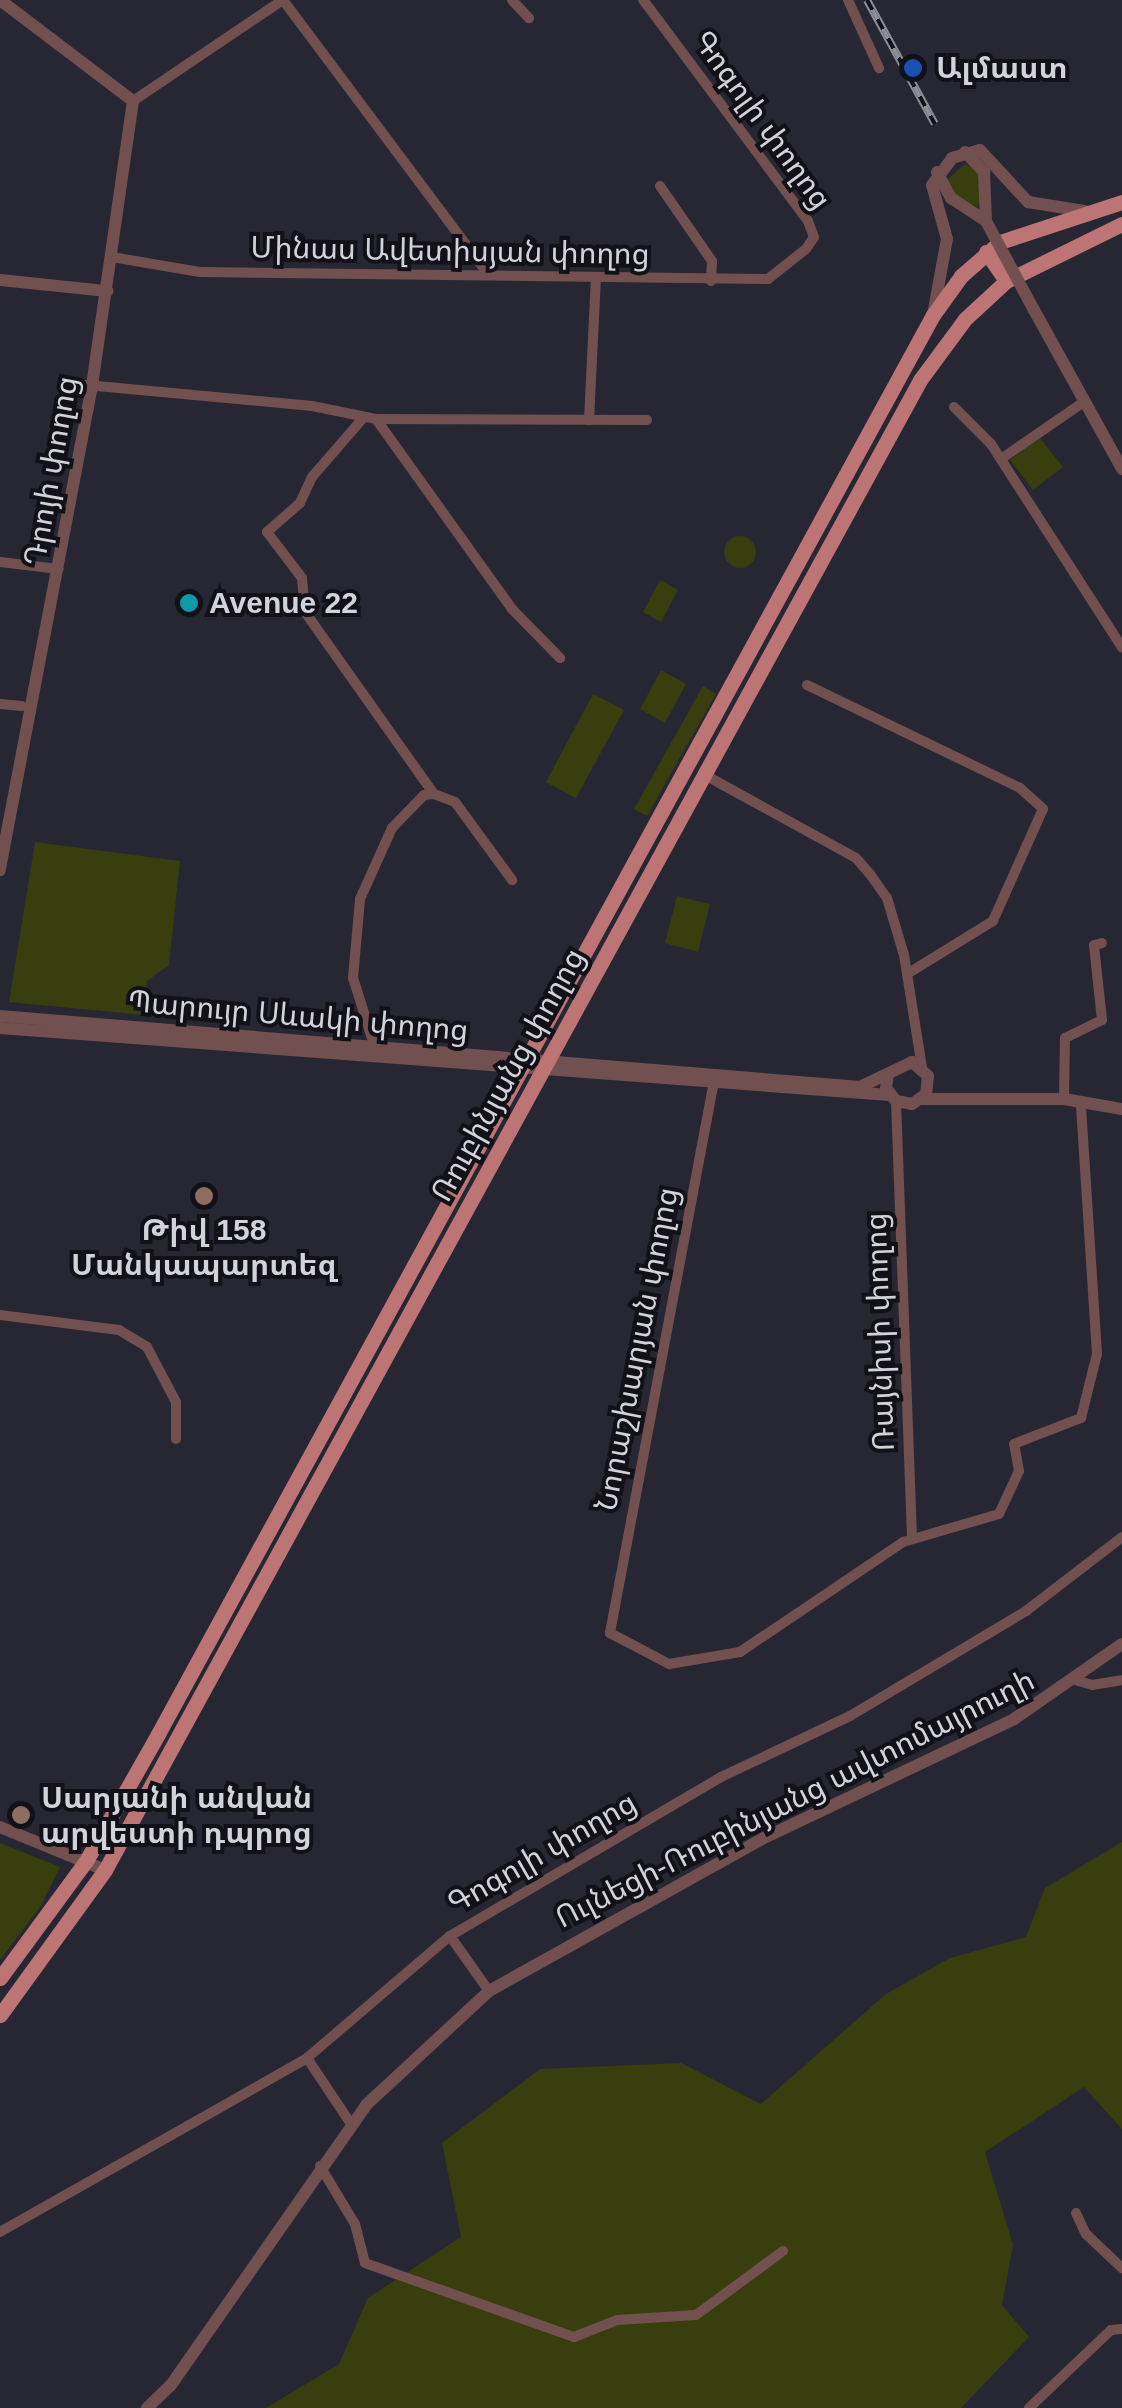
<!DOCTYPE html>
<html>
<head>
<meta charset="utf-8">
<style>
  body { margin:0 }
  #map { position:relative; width:1122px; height:2408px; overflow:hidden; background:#272734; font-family:Helvetica,"Noto Sans Armenian",sans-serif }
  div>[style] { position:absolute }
  .green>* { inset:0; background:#383e0d }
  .round { border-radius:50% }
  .minor>* { height:10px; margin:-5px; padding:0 5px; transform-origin:5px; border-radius:5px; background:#735050 }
  .tertiary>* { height:12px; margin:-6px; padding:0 6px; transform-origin:6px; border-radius:6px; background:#735050 }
  .primary>* { height:15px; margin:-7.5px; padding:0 7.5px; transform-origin:7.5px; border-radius:7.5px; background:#bc7475 }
  .rail>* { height:8px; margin-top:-4px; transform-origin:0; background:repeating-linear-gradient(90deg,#111117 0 11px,#8e8e98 0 22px); box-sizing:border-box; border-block:2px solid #8e8e98 }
  .tertiary-bridge>* { height:12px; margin:-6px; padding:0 6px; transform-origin:6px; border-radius:6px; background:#735050 }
  .dots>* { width:28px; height:28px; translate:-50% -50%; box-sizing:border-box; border:5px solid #111117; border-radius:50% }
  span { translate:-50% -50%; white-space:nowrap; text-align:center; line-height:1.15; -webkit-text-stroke:8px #111117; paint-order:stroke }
  .poi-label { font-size:30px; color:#d2d2db; font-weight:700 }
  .left { translate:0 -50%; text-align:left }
  .street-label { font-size:30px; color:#d2d2db }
</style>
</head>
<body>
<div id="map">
  <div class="green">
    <div style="clip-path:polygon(965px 164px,976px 169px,982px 183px,978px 207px,956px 197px,947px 180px)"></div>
    <div style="clip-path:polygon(1040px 438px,1063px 467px,1033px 490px,1010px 460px)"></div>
    <div class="round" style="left:724px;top:536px;width:32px;height:32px"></div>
    <div style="clip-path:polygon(660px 580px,678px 590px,661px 622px,643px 612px)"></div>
    <div style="clip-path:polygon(661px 670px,686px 684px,665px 723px,640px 709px)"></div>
    <div style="clip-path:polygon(703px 686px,716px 694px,647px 816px,634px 809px)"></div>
    <div style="clip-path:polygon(593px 694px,624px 710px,576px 798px,546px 782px)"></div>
    <div style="clip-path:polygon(35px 842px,180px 861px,169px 965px,147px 981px,144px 1015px,9px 1002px)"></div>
    <div style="clip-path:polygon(677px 896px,710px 904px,698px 952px,665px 943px)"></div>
    <div style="clip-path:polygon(1122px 1842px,1122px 2129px,1084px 2087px,985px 2152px,1013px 2245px,1002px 2305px,1029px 2337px,961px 2408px,266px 2408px,339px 2364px,368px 2298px,461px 2237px,442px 2143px,540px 2069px,681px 2063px,761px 2104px,886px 1994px,950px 1958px,1026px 1937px,1045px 1888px)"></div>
    <div style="clip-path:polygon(0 1843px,60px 1867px,41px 1906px,0 1960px)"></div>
  </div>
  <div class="minor">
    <div style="left:283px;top:0;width:342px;rotate:53.2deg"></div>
    <div style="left:512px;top:0;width:25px;rotate:47deg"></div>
    <div style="left:848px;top:0;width:75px;rotate:65.5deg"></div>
    <div style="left:133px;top:101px;width:181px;rotate:-34deg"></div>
    <div style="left:660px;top:186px;width:91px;rotate:55.3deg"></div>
    <div style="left:712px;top:261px;width:20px;rotate:93deg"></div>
    <div style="left:112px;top:257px;width:89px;rotate:9.7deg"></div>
    <div style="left:200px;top:272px;width:568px;rotate:0.71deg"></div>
    <div style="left:768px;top:279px;width:48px;rotate:-38.3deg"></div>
    <div style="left:806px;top:249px;width:14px;rotate:-56deg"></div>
    <div style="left:814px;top:237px;width:17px;rotate:-111deg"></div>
    <div style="left:808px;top:221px;width:276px;rotate:-126.7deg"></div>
    <div style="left:86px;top:385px;width:227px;rotate:5.3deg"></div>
    <div style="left:312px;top:406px;width:65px;rotate:11.5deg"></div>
    <div style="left:376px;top:419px;width:271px;rotate:0.2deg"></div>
    <div style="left:954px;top:407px;width:52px;rotate:45deg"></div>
    <div style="left:991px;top:444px;width:242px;rotate:57.2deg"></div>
    <div style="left:364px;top:417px;width:79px;rotate:130.9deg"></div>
    <div style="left:312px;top:477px;width:29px;rotate:115deg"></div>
    <div style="left:300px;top:503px;width:44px;rotate:138.7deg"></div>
    <div style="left:267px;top:532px;width:58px;rotate:52.7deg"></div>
    <div style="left:302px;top:578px;width:34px;rotate:85deg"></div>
    <div style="left:305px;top:612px;width:223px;rotate:54.7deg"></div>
    <div style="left:434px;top:794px;width:22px;rotate:21deg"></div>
    <div style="left:455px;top:802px;width:97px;rotate:53.8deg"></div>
    <div style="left:376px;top:419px;width:234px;rotate:54.4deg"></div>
    <div style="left:512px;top:609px;width:69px;rotate:45.6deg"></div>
    <div style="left:589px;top:420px;width:142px;rotate:-87.2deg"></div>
    <div style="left:1001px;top:459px;width:102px;rotate:-34.6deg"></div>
    <div style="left:0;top:562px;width:59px;rotate:6.8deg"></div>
    <div style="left:807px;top:685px;width:237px;rotate:25.8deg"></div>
    <div style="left:1020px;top:788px;width:31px;rotate:42deg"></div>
    <div style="left:1043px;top:809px;width:123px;rotate:114.1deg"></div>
    <div style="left:993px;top:921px;width:101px;rotate:148.4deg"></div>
    <div style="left:0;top:704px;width:22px;rotate:5deg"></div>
    <div style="left:705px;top:775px;width:172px;rotate:28.8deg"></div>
    <div style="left:856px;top:858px;width:21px;rotate:49deg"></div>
    <div style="left:870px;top:874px;width:29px;rotate:55deg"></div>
    <div style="left:887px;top:898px;width:59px;rotate:73.4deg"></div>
    <div style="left:904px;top:955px;width:113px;rotate:80.9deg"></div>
    <div style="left:375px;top:1048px;width:73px;rotate:-107.4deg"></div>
    <div style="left:353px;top:978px;width:79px;rotate:-84.9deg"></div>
    <div style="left:360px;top:899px;width:78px;rotate:-65.7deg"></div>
    <div style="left:392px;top:828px;width:46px;rotate:-45.9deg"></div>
    <div style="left:424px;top:795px;width:10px;rotate:-6deg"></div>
    <div style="left:715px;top:1076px;width:567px;rotate:100.68deg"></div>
    <div style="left:610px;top:1633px;width:67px;rotate:27.7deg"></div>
    <div style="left:669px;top:1664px;width:72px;rotate:-9.6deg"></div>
    <div style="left:740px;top:1652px;width:197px;rotate:-34deg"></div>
    <div style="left:903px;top:1542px;width:100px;rotate:-16.3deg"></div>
    <div style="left:999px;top:1514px;width:47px;rotate:-65.1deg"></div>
    <div style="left:1019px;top:1471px;width:27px;rotate:-100deg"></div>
    <div style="left:1014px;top:1444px;width:72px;rotate:-21.2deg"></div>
    <div style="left:1081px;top:1418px;width:66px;rotate:-76deg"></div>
    <div style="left:1097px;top:1354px;width:251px;rotate:-93.7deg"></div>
    <div style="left:1064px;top:1099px;width:61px;rotate:-89.1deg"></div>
    <div style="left:1065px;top:1038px;width:41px;rotate:-25.9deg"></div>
    <div style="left:1102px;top:1020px;width:75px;rotate:-96.1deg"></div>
    <div style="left:1094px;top:945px;width:8px;rotate:-14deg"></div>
    <div style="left:896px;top:1101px;width:436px;rotate:87.9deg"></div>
    <div style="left:0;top:1315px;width:120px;rotate:7.2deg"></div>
    <div style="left:119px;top:1330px;width:33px;rotate:31deg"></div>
    <div style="left:147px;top:1347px;width:62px;rotate:62.2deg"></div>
    <div style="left:176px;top:1402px;width:37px;rotate:90deg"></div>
    <div style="left:1075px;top:1680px;width:18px;rotate:16deg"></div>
    <div style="left:1092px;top:1685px;width:30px;rotate:-9deg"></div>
    <div style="left:450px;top:1936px;width:67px;rotate:54.7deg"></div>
    <div style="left:307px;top:2058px;width:79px;rotate:56.3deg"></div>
    <div style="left:320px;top:2166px;width:68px;rotate:58.9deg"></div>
    <div style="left:355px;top:2224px;width:40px;rotate:75.6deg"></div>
    <div style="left:365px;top:2263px;width:222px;rotate:19.5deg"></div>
    <div style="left:574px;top:2337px;width:46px;rotate:-21.6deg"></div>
    <div style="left:617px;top:2320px;width:79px;rotate:-3.6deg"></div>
    <div style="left:696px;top:2315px;width:108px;rotate:-36.3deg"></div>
    <div style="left:1076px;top:2213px;width:23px;rotate:65deg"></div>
    <div style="left:1086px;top:2234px;width:50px;rotate:43.4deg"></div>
    <div style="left:0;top:2232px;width:353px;rotate:-29.5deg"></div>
    <div style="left:307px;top:2058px;width:188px;rotate:-40.5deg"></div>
    <div style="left:450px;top:1936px;width:314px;rotate:-30.4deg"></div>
    <div style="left:721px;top:1777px;width:143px;rotate:-25.3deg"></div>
    <div style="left:850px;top:1716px;width:205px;rotate:-30.8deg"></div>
    <div style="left:1026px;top:1611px;width:121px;rotate:-37.6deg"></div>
    <div style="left:1029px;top:2408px;width:113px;rotate:-43.6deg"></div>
    <div style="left:1111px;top:2330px;width:11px;rotate:-5deg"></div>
  </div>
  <div class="tertiary">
    <div style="left:0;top:0;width:167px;rotate:37.2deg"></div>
    <div style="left:133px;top:101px;width:288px;rotate:98.2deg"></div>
    <div style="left:92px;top:386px;width:493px;rotate:100.8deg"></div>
    <div style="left:965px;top:152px;width:28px;rotate:46deg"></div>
    <div style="left:984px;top:172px;width:49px;rotate:87.7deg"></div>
    <div style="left:937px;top:172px;width:30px;rotate:62deg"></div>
    <div style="left:951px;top:198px;width:42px;rotate:33.3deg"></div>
    <div style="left:0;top:280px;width:108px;rotate:5.9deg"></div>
    <div style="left:1034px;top:310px;width:182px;rotate:61deg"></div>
    <div style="left:933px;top:315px;width:77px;rotate:-79.6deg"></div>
    <div style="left:947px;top:239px;width:56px;rotate:-105.5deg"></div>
    <div style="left:932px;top:185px;width:34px;rotate:-53deg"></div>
    <div style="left:952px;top:158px;width:29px;rotate:-16deg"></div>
    <div style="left:980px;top:150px;width:71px;rotate:47.3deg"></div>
    <div style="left:1028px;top:202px;width:57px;rotate:9.1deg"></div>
    <div style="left:0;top:1016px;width:863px;rotate:4.72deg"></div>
    <div style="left:860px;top:1087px;width:58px;rotate:-25.7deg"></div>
    <div style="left:912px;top:1062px;width:21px;rotate:41deg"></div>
    <div style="left:928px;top:1076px;width:18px;rotate:96deg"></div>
    <div style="left:926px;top:1094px;width:17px;rotate:144deg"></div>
    <div style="left:912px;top:1104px;width:16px;rotate:-169deg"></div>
    <div style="left:896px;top:1101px;width:16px;rotate:-128deg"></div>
    <div style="left:886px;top:1088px;width:14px;rotate:-82deg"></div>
    <div style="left:0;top:1028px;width:892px;rotate:4.31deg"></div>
    <div style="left:922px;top:1099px;width:142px"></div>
    <div style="left:1064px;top:1099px;width:59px;rotate:9.8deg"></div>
    <div style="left:0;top:1827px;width:113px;rotate:22.3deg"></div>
    <div style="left:147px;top:2408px;width:33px;rotate:-44deg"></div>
    <div style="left:171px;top:2385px;width:341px;rotate:-55.1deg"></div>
    <div style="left:366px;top:2105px;width:168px;rotate:-42.8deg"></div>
    <div style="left:489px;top:1991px;width:319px;rotate:-29.1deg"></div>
    <div style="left:768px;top:1836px;width:272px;rotate:-25.4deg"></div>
    <div style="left:1014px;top:1719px;width:131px;rotate:-34.8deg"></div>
  </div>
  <div class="primary">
    <div style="left:986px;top:252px;width:35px;rotate:55deg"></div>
    <div style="left:0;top:1978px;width:145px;rotate:-53.7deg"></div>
    <div style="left:86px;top:1861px;width:146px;rotate:-60.4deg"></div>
    <div style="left:158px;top:1734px;width:1617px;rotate:-61.36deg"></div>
    <div style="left:933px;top:315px;width:48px;rotate:-54.3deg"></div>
    <div style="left:961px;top:276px;width:52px;rotate:-41.1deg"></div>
    <div style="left:1000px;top:242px;width:128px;rotate:-18.2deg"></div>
    <div style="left:0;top:2015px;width:179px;rotate:-54.1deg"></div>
    <div style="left:105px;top:1870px;width:1698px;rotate:-61.32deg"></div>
    <div style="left:920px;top:380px;width:76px;rotate:-53.6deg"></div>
    <div style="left:965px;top:319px;width:56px;rotate:-42.8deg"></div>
    <div style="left:1006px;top:281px;width:129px;rotate:-26.2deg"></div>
  </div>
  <div class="rail">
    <div style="left:867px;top:0;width:141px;rotate:61.3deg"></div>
  </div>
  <div class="tertiary-bridge">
    <div style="left:986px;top:221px;width:101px;rotate:61.7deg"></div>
  </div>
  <div class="dots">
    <div style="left:913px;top:68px;background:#1a4fb4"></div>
    <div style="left:189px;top:603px;background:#0f9aa8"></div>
    <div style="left:204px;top:1196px;background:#8d6e63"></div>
    <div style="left:21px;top:1815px;background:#8d6e63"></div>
  </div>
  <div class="poi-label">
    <span class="left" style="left:936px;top:68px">Ալմաստ</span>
    <span class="left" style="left:209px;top:603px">Avenue 22</span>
    <span style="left:204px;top:1247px">Թիվ 158<br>Մանկապարտեզ</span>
    <span class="left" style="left:41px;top:1815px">Սարյանի անվան<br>արվեստի դպրոց</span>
  </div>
  <div class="street-label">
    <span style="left:762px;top:120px;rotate:54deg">Գոգոլի փողոց</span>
    <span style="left:450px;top:251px;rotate:1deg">Մինաս Ավետիսյան փողոց</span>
    <span style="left:51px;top:471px;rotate:-80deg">Դրոյի փողոց</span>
    <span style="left:298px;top:1016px;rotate:5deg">Պարույր Սևակի փողոց</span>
    <span style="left:508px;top:1075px;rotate:-61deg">Ռուբինյանց փողոց</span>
    <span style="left:880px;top:1332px;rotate:-92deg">Ռայնիսի փողոց</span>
    <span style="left:637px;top:1349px;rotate:-79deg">Նորաշխարյան փողոց</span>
    <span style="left:795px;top:1799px;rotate:-27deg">Ուլնեցի-Ռուբինյանց ավտոմայրուղի</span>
    <span style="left:542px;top:1853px;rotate:-30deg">Գոգոլի փողոց</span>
  </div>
</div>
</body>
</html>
